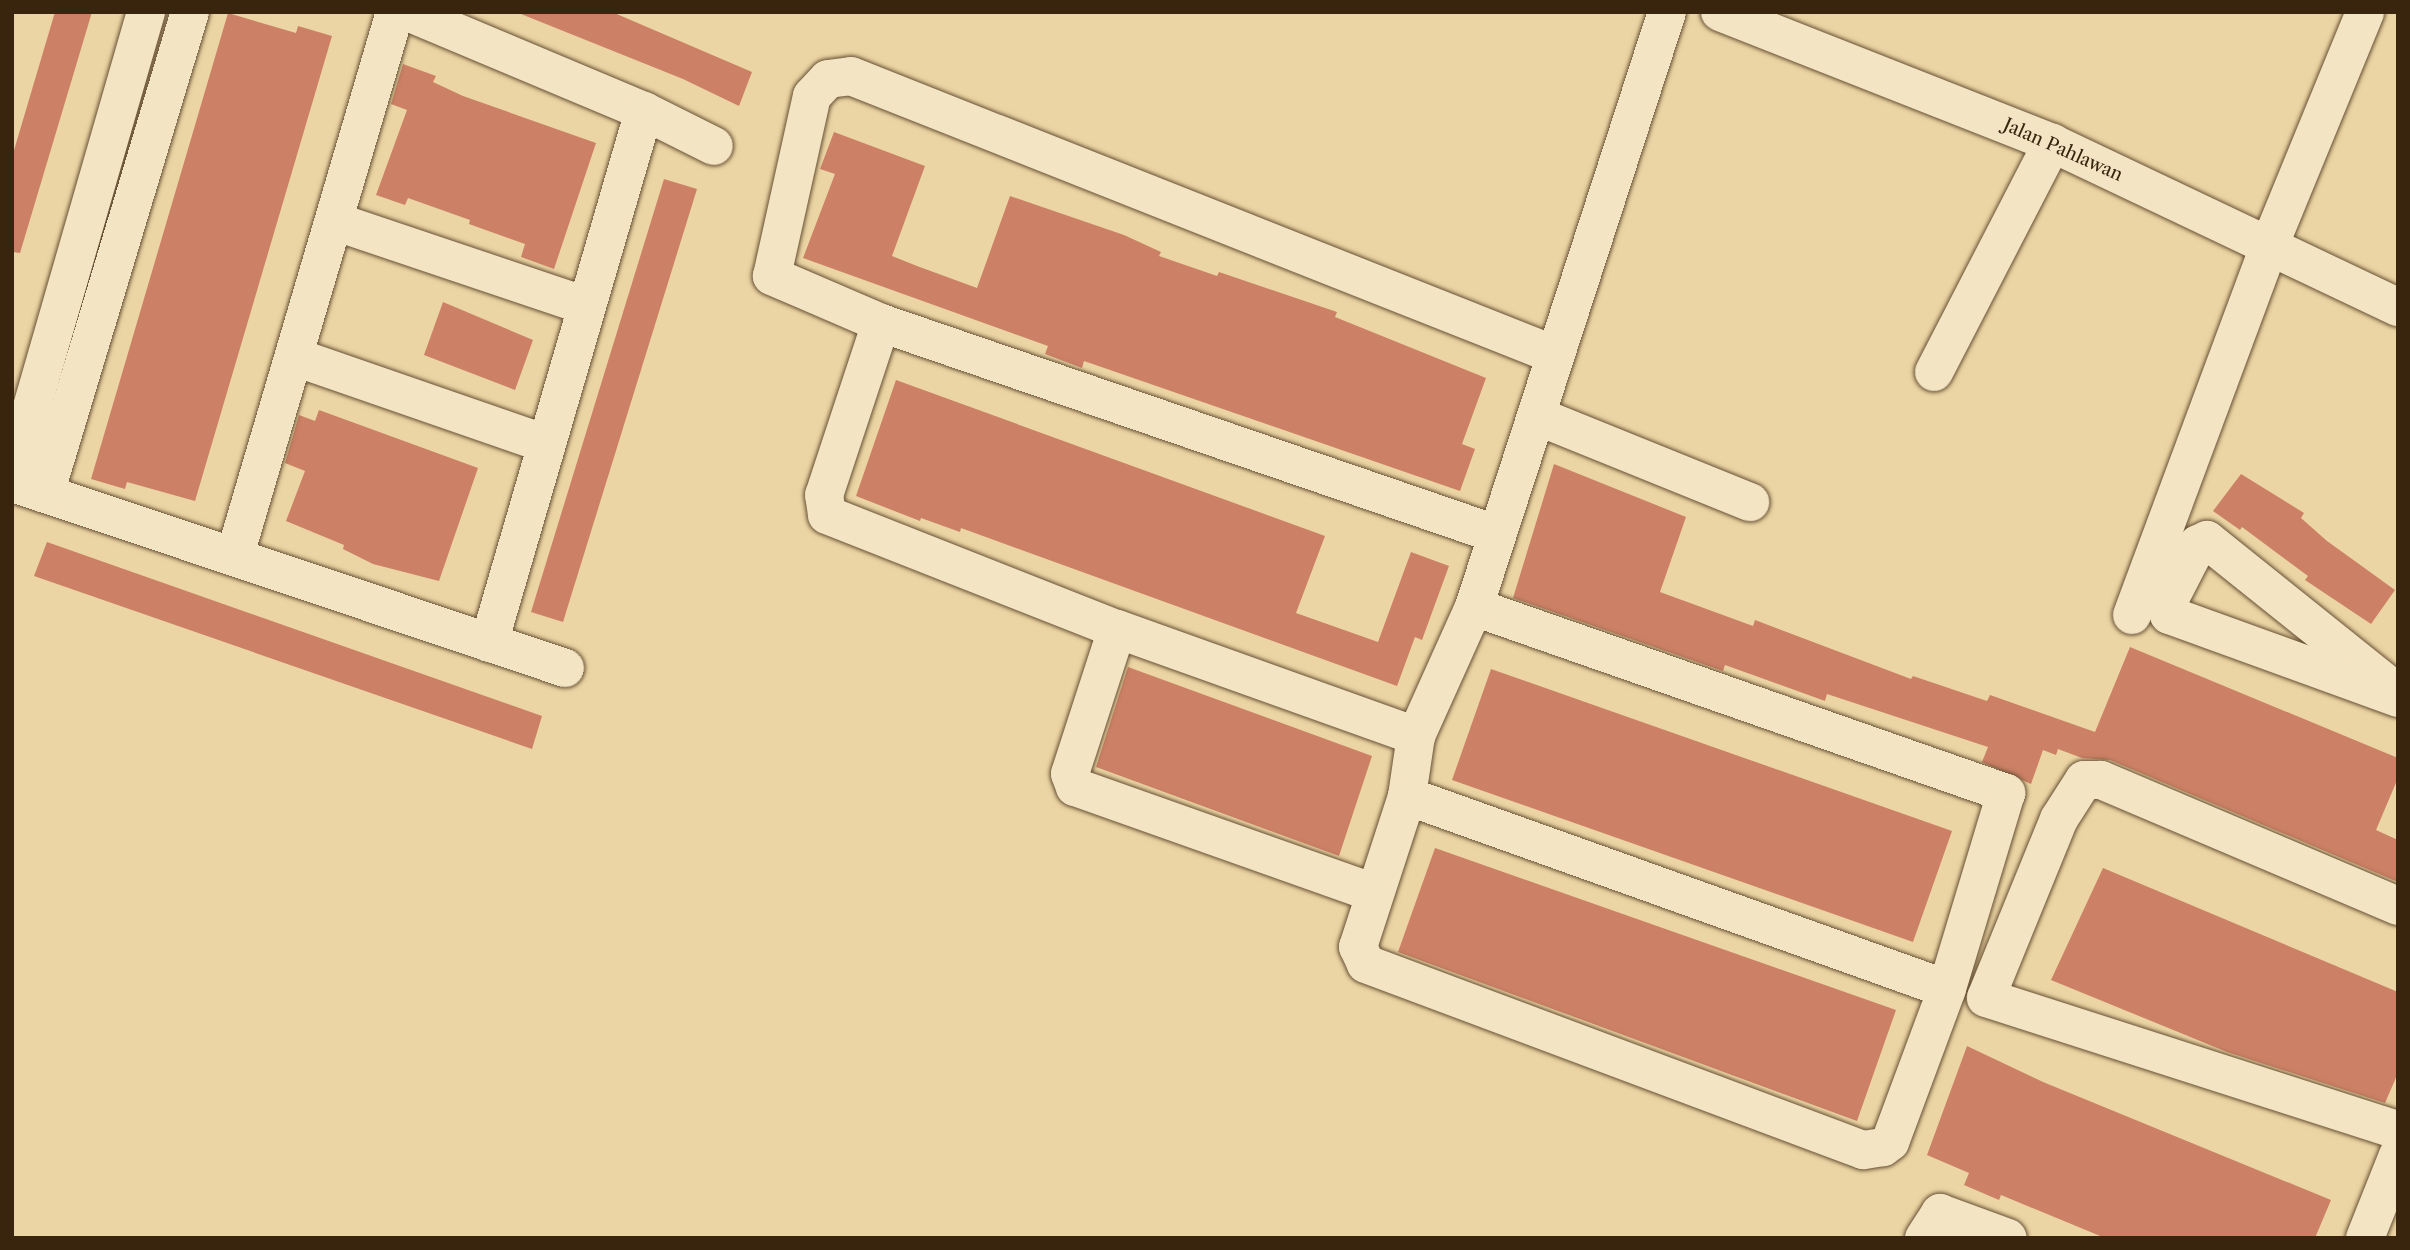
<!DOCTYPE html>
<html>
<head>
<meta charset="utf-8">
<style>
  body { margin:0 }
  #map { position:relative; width:2410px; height:1250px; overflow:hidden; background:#ecd5a4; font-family:"Libre Caslon Text",serif }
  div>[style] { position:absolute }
  .building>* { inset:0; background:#cc8065 }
  .roads { filter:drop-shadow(0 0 2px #665034) drop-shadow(0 0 2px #665034) }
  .street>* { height:38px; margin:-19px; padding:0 19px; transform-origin:19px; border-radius:19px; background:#f3e4c4 }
  .secondary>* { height:38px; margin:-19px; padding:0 19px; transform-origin:19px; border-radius:19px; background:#f3e4c4 }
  span { translate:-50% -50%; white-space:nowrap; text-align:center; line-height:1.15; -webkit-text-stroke:6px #f3e4c4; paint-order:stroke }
  .street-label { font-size:18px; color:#39240e }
  .frame { position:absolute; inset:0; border:14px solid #39240e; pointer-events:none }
</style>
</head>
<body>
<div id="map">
  <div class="building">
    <div style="clip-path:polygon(55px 12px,92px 12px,20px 253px,12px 252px,12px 157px)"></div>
    <div style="clip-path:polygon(516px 12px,612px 12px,752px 72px,739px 106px,683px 79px)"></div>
    <div style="clip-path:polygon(228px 13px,296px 33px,298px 26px,332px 36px,195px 501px,127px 482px,125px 489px,91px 479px)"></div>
    <div style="clip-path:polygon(403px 64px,436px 76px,433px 82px,463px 96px,596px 143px,554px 269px,521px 257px,525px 244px,469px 224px,470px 220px,408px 198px,405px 205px,376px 195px,407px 110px,391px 104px)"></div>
    <div style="clip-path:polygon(834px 132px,925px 166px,892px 256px,917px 266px,977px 288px,1010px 196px,1124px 235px,1161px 252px,1159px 256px,1217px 276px,1219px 272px,1337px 312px,1335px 317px,1486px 378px,1462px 444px,1475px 449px,1460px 491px,1084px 361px,1082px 368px,1045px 354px,1048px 346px,803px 258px,835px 174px,820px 169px)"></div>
    <div style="clip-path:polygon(664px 179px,697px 189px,563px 622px,531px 612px)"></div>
    <div style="clip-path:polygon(443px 302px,533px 340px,515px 390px,424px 355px)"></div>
    <div style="clip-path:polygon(896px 380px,1325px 536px,1296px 613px,1378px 642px,1411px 552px,1449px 566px,1422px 640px,1415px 637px,1397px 686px,961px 528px,960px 532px,921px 518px,920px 521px,856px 496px)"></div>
    <div style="clip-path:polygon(319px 410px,478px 468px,439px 581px,373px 564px,343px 549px,344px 545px,286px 521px,305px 471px,285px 463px,299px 415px,315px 421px)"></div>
    <div style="clip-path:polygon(1554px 464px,1686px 517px,1660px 592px,1753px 626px,1755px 620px,1911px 679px,1913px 676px,1987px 701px,1990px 695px,2095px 732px,2130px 647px,2398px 758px,2398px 778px,2376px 830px,2398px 840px,2398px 882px,2110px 760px,2082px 758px,2058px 749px,2056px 755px,2043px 750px,2031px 784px,1982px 762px,1988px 747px,1827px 694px,1825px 701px,1725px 665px,1723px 671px,1513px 598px)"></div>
    <div style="clip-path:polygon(2241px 474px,2304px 513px,2301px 518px,2327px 541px,2395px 590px,2371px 624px,2305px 580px,2308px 576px,2242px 527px,2240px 530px,2213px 511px)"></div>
    <div style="clip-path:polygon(47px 542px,542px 716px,532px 749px,34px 576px)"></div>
    <div style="clip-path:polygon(1128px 667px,1372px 756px,1339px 856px,1096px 767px)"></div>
    <div style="clip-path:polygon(1491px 669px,1952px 831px,1913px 942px,1452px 780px)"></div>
    <div style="clip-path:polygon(1435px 848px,1896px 1010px,1857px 1121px,1398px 952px)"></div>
    <div style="clip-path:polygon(2103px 868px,2398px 992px,2398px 1073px,2385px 1103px,2227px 1052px,2051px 980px)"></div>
    <div style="clip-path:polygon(1967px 1046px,2043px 1082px,2331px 1200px,2315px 1238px,2105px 1238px,2001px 1195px,1999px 1200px,1964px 1185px,1969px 1173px,1927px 1155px)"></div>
  </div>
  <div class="roads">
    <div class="street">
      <div style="left:146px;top:12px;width:476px;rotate:106.1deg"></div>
      <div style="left:14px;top:469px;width:15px;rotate:82deg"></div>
      <div style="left:16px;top:484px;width:579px;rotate:18.53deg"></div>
      <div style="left:408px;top:12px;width:256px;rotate:22.8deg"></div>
      <div style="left:644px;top:111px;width:78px;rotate:26.6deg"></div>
      <div style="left:334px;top:221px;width:266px;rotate:18.6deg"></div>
      <div style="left:881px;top:323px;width:181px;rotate:108.3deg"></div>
      <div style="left:824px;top:495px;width:20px;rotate:81deg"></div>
      <div style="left:827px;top:515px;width:312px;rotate:21.5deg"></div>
      <div style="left:1117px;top:629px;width:318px;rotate:19.7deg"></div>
      <div style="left:295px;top:357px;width:266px;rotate:19.1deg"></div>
      <div style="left:1934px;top:372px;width:258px;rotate:-62.7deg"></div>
      <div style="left:1537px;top:416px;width:230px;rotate:22deg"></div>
      <div style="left:45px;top:494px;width:503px;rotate:-73.26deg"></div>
      <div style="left:1496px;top:534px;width:650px;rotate:-161.06deg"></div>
      <div style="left:881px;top:323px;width:119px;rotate:-156.7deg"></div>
      <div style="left:772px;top:276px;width:184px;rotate:-77.5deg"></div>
      <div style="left:812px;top:96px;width:23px;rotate:-47deg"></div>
      <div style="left:828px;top:79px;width:23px;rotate:-7deg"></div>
      <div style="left:851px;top:76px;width:757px;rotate:21.62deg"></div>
      <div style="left:235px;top:555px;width:566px;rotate:-73.58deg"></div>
      <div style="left:1474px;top:607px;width:564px;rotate:19.27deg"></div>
      <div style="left:2006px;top:793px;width:205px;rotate:106.8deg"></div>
      <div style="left:1947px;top:989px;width:163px;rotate:110.4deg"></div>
      <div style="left:1890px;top:1142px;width:9px;rotate:144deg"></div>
      <div style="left:1883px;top:1147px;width:20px;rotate:171deg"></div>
      <div style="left:1863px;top:1150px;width:531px;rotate:-159.48deg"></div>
      <div style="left:1366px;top:964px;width:19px;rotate:-115deg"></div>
      <div style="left:1358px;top:947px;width:159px;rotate:-72deg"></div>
      <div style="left:1407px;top:796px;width:61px;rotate:-81.5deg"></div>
      <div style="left:1416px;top:736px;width:141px;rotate:-65.8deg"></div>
      <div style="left:1474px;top:607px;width:626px;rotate:-72.03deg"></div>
      <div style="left:2132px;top:615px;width:396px;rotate:-69.6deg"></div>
      <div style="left:2270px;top:244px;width:251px;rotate:-67.7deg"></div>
      <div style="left:1117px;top:629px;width:152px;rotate:108deg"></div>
      <div style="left:1070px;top:774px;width:14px;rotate:69deg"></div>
      <div style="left:1075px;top:787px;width:318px;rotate:19.5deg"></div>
      <div style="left:489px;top:643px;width:554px;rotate:-73.76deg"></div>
      <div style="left:2398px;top:693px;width:245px;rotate:-141.3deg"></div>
      <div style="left:2207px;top:540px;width:10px;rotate:156deg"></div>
      <div style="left:2198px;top:544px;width:68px;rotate:117.3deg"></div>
      <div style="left:2167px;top:604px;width:11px;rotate:80deg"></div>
      <div style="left:2169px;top:615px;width:244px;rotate:19.9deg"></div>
      <div style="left:1407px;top:796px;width:573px;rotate:19.67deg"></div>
      <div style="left:2398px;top:906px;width:323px;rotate:-157deg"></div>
      <div style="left:2101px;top:780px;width:17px;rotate:180deg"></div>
      <div style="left:2084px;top:780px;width:46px;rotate:122.7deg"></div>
      <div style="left:2059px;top:819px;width:193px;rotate:112.2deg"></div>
      <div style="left:1986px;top:998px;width:433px;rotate:17.8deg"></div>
      <div style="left:1924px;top:1238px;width:30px;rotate:-57deg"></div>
      <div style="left:1940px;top:1213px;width:72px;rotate:20.2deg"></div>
      <div style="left:2365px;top:1238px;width:89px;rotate:-68.3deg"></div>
    </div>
    <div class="secondary">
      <div style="left:1720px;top:12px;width:357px;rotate:21.5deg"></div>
      <div style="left:2052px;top:143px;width:383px;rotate:25.4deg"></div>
    </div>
  </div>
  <div class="street-label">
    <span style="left:2063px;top:150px;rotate:24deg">Jalan Pahlawan</span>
  </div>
  <div class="frame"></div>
</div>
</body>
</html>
